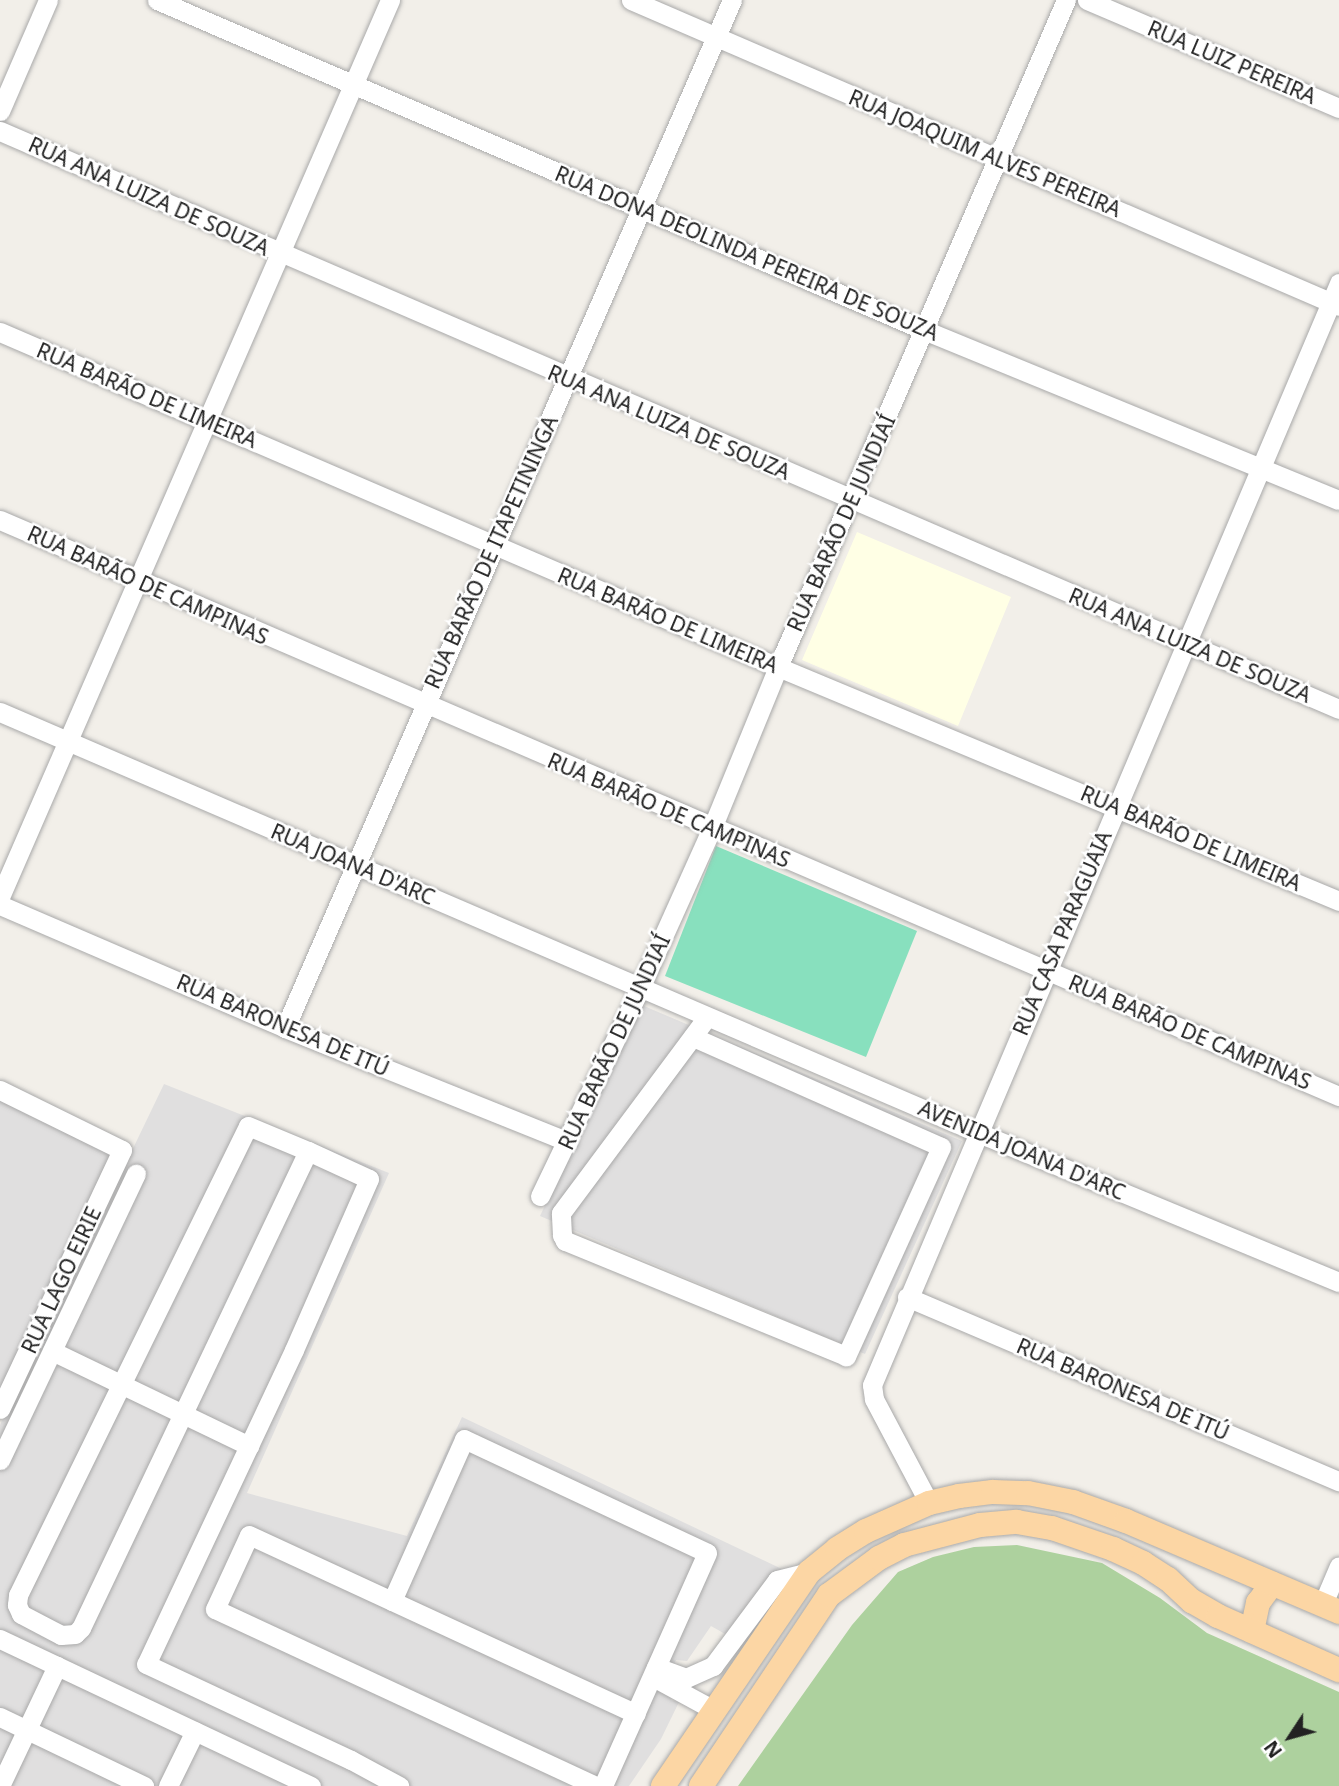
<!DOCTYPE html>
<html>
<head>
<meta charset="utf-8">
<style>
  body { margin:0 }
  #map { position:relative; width:1339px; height:1786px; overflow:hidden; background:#f2efe9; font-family:"Noto Sans",sans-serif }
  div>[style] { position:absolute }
  .residential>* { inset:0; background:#e0dfdf }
  .education>* { inset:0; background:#ffffe5 }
  .forest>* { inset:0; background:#add19e }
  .pitch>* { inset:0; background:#88e0be }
  .roads { filter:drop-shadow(0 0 2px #a9a9a9) drop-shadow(0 0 2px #a9a9a9) }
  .minor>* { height:19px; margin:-9.5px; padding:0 9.5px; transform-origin:9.5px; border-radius:9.5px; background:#fff }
  .major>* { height:24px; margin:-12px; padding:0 12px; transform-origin:12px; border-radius:12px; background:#fcd6a4 }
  span { translate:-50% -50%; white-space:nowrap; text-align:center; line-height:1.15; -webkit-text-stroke:5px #fff; paint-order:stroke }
  .street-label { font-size:21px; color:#222 }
  .north { position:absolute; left:1255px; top:1702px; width:70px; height:70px; -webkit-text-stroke:5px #fff; paint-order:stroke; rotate:234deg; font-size:19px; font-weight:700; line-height:28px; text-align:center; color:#222 }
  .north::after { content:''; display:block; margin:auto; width:24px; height:32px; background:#222; clip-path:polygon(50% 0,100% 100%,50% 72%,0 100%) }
</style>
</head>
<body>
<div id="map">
  <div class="residential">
    <div style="clip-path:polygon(644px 1006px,962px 1141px,865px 1354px,540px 1216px,637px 1010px)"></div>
    <div style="clip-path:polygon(164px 1084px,389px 1173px,247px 1493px,407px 1536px,462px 1417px,786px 1571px,727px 1635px,711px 1626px,687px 1661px,676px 1660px,665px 1683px,672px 1694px,671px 1700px,679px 1702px,661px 1739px,629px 1786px,0 1786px,0 1425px)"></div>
    <div style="clip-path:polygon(0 1096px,116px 1153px,0 1401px)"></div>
  </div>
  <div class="education">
    <div style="clip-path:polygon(857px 532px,1011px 597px,958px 726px,802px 660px)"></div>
  </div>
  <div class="forest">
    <div style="clip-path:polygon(1017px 1545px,1102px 1563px,1160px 1598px,1207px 1633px,1339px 1692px,1339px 1786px,738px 1786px,852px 1625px,898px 1572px,933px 1557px,974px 1547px)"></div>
  </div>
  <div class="pitch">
    <div style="clip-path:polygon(716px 846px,917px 931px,866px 1057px,665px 976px)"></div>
  </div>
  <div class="roads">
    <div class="minor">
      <div style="left:157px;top:0;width:835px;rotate:23.28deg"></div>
      <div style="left:924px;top:330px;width:448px;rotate:22.3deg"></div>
      <div style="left:631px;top:0;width:771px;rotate:23.37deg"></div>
      <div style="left:1087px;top:0;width:274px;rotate:23.2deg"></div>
      <div style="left:0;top:111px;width:121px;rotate:-66.6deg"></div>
      <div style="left:0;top:131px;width:1458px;rotate:23.35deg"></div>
      <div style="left:0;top:332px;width:847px;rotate:23.3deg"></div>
      <div style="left:778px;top:667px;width:608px;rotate:22.64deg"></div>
      <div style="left:0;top:520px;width:1458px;rotate:23.28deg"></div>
      <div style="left:0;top:712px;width:1066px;rotate:23.27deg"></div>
      <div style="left:979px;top:1133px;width:390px;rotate:22.5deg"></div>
      <div style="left:0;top:897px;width:978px;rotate:-66.5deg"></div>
      <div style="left:0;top:905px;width:310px;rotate:23.3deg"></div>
      <div style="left:285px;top:1028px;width:305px;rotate:21.9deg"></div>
      <div style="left:285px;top:1028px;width:1121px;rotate:-66.5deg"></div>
      <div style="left:693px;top:1037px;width:271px;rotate:23.9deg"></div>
      <div style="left:941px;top:1147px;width:230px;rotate:114.4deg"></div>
      <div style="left:846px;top:1356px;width:304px;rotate:-157.7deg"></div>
      <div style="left:565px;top:1241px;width:7px;rotate:-117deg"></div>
      <div style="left:562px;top:1235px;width:22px;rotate:-93deg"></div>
      <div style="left:561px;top:1213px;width:244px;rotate:-53.3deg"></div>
      <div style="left:0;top:1090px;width:136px;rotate:26.2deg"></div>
      <div style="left:122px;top:1150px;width:286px;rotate:115.2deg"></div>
      <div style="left:308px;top:1151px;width:528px;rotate:115.45deg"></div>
      <div style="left:81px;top:1628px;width:8px;rotate:135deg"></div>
      <div style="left:75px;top:1634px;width:14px;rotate:176deg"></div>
      <div style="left:61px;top:1635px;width:45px;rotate:-152.3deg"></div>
      <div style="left:21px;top:1614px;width:10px;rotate:-114deg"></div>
      <div style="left:17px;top:1605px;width:10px;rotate:-84deg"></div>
      <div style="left:18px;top:1595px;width:522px;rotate:-63.88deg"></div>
      <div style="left:248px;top:1126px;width:65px;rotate:22.6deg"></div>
      <div style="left:308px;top:1151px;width:67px;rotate:24.7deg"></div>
      <div style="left:369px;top:1179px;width:187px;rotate:113.7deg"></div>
      <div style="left:294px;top:1350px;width:347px;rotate:115.2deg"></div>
      <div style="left:146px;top:1664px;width:226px;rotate:25.1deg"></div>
      <div style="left:351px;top:1760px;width:55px;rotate:28.4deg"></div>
      <div style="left:540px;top:1196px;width:231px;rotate:-64.3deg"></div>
      <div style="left:640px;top:988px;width:175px;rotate:-65.8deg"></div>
      <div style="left:712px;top:828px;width:174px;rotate:-67.7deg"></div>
      <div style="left:778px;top:667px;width:727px;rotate:-66.65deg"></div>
      <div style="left:907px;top:1297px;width:470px;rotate:23.1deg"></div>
      <div style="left:52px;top:1351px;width:219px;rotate:25.7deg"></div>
      <div style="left:0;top:1460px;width:317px;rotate:-64.6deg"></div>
      <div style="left:929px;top:1503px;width:118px;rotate:-117.9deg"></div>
      <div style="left:874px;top:1399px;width:14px;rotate:-98deg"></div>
      <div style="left:872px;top:1385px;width:1197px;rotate:-67.03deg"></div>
      <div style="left:392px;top:1601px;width:177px;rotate:-66deg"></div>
      <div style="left:464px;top:1439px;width:268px;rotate:25.1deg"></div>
      <div style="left:707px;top:1553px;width:255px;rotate:114.1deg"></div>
      <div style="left:1322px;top:1606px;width:43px;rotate:-67deg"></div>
      <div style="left:0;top:1639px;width:344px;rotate:25.3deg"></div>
      <div style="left:656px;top:1667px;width:32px;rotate:20deg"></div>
      <div style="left:686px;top:1678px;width:30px;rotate:-24deg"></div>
      <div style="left:713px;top:1666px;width:107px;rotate:-53.3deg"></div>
      <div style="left:777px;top:1580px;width:33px;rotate:-14deg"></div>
      <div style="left:653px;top:1677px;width:69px;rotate:28.4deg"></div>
      <div style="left:0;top:1717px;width:160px;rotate:25.6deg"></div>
      <div style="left:0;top:1786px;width:133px;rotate:-64.6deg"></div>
      <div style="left:168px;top:1786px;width:61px;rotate:-63.9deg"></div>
      <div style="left:596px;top:1786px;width:420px;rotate:-155.1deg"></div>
      <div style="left:215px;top:1609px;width:81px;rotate:-65.3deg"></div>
      <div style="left:249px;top:1535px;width:426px;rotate:24.8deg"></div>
    </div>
    <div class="major">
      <div style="left:1252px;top:1631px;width:29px;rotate:-78deg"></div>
      <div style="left:1258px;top:1603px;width:24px;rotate:-54deg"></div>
      <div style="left:663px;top:1786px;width:259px;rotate:-55.7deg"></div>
      <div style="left:809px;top:1572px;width:36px;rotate:-39deg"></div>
      <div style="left:837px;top:1549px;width:34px;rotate:-32deg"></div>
      <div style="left:866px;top:1531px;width:69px;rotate:-24deg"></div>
      <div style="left:929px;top:1503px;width:31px;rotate:-13deg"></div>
      <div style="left:959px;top:1496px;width:34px;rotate:-7deg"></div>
      <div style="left:993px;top:1492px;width:35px;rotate:2deg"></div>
      <div style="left:1028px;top:1493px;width:46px;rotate:11.3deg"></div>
      <div style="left:1073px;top:1502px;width:56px;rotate:19.7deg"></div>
      <div style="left:1126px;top:1521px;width:232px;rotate:23.1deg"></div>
      <div style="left:701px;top:1786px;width:230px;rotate:-56.2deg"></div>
      <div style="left:829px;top:1595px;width:62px;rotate:-36.5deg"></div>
      <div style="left:879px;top:1558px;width:28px;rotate:-27deg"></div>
      <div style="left:904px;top:1545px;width:79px;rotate:-14.7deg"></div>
      <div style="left:980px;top:1525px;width:37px;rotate:-5deg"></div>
      <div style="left:1017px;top:1522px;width:36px;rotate:10deg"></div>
      <div style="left:1052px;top:1528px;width:65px;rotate:19deg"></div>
      <div style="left:1113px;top:1549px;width:33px;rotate:25deg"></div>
      <div style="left:1143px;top:1563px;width:30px;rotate:33deg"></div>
      <div style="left:1168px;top:1579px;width:33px;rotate:43deg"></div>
      <div style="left:1192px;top:1601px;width:30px;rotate:30deg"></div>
      <div style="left:1218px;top:1616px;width:133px;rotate:24.1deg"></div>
    </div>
  </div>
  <div class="street-label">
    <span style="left:1232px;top:62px;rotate:23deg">RUA LUIZ PEREIRA</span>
    <span style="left:985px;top:153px;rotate:23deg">RUA JOAQUIM ALVES PEREIRA</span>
    <span style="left:149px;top:196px;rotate:24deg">RUA ANA LUIZA DE SOUZA</span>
    <span style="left:747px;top:253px;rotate:23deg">RUA DONA DEOLINDA PEREIRA DE SOUZA</span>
    <span style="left:147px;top:395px;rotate:23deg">RUA BARÃO DE LIMEIRA</span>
    <span style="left:669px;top:422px;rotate:23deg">RUA ANA LUIZA DE SOUZA</span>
    <span style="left:841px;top:523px;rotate:-66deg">RUA BARÃO DE JUNDIAÍ</span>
    <span style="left:491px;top:552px;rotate:-66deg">RUA BARÃO DE ITAPETININGA</span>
    <span style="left:148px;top:585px;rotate:24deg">RUA BARÃO DE CAMPINAS</span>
    <span style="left:668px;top:620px;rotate:23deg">RUA BARÃO DE LIMEIRA</span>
    <span style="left:1190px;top:645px;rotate:23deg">RUA ANA LUIZA DE SOUZA</span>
    <span style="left:669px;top:810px;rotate:23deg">RUA BARÃO DE CAMPINAS</span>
    <span style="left:1191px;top:838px;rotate:23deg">RUA BARÃO DE LIMEIRA</span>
    <span style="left:353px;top:864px;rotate:23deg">RUA JOANA D'ARC</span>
    <span style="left:1062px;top:933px;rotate:-67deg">RUA CASA PARAGUAIA</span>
    <span style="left:283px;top:1025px;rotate:23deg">RUA BARONESA DE ITÚ</span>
    <span style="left:1190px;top:1032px;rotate:23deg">RUA BARÃO DE CAMPINAS</span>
    <span style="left:614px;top:1042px;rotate:-65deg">RUA BARÃO DE JUNDIAÍ</span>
    <span style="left:1022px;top:1150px;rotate:23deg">AVENIDA JOANA D'ARC</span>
    <span style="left:61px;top:1280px;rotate:-65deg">RUA LAGO EIRIE</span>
    <span style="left:1123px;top:1389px;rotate:23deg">RUA BARONESA DE ITÚ</span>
  </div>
  <div class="north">N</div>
</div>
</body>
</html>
